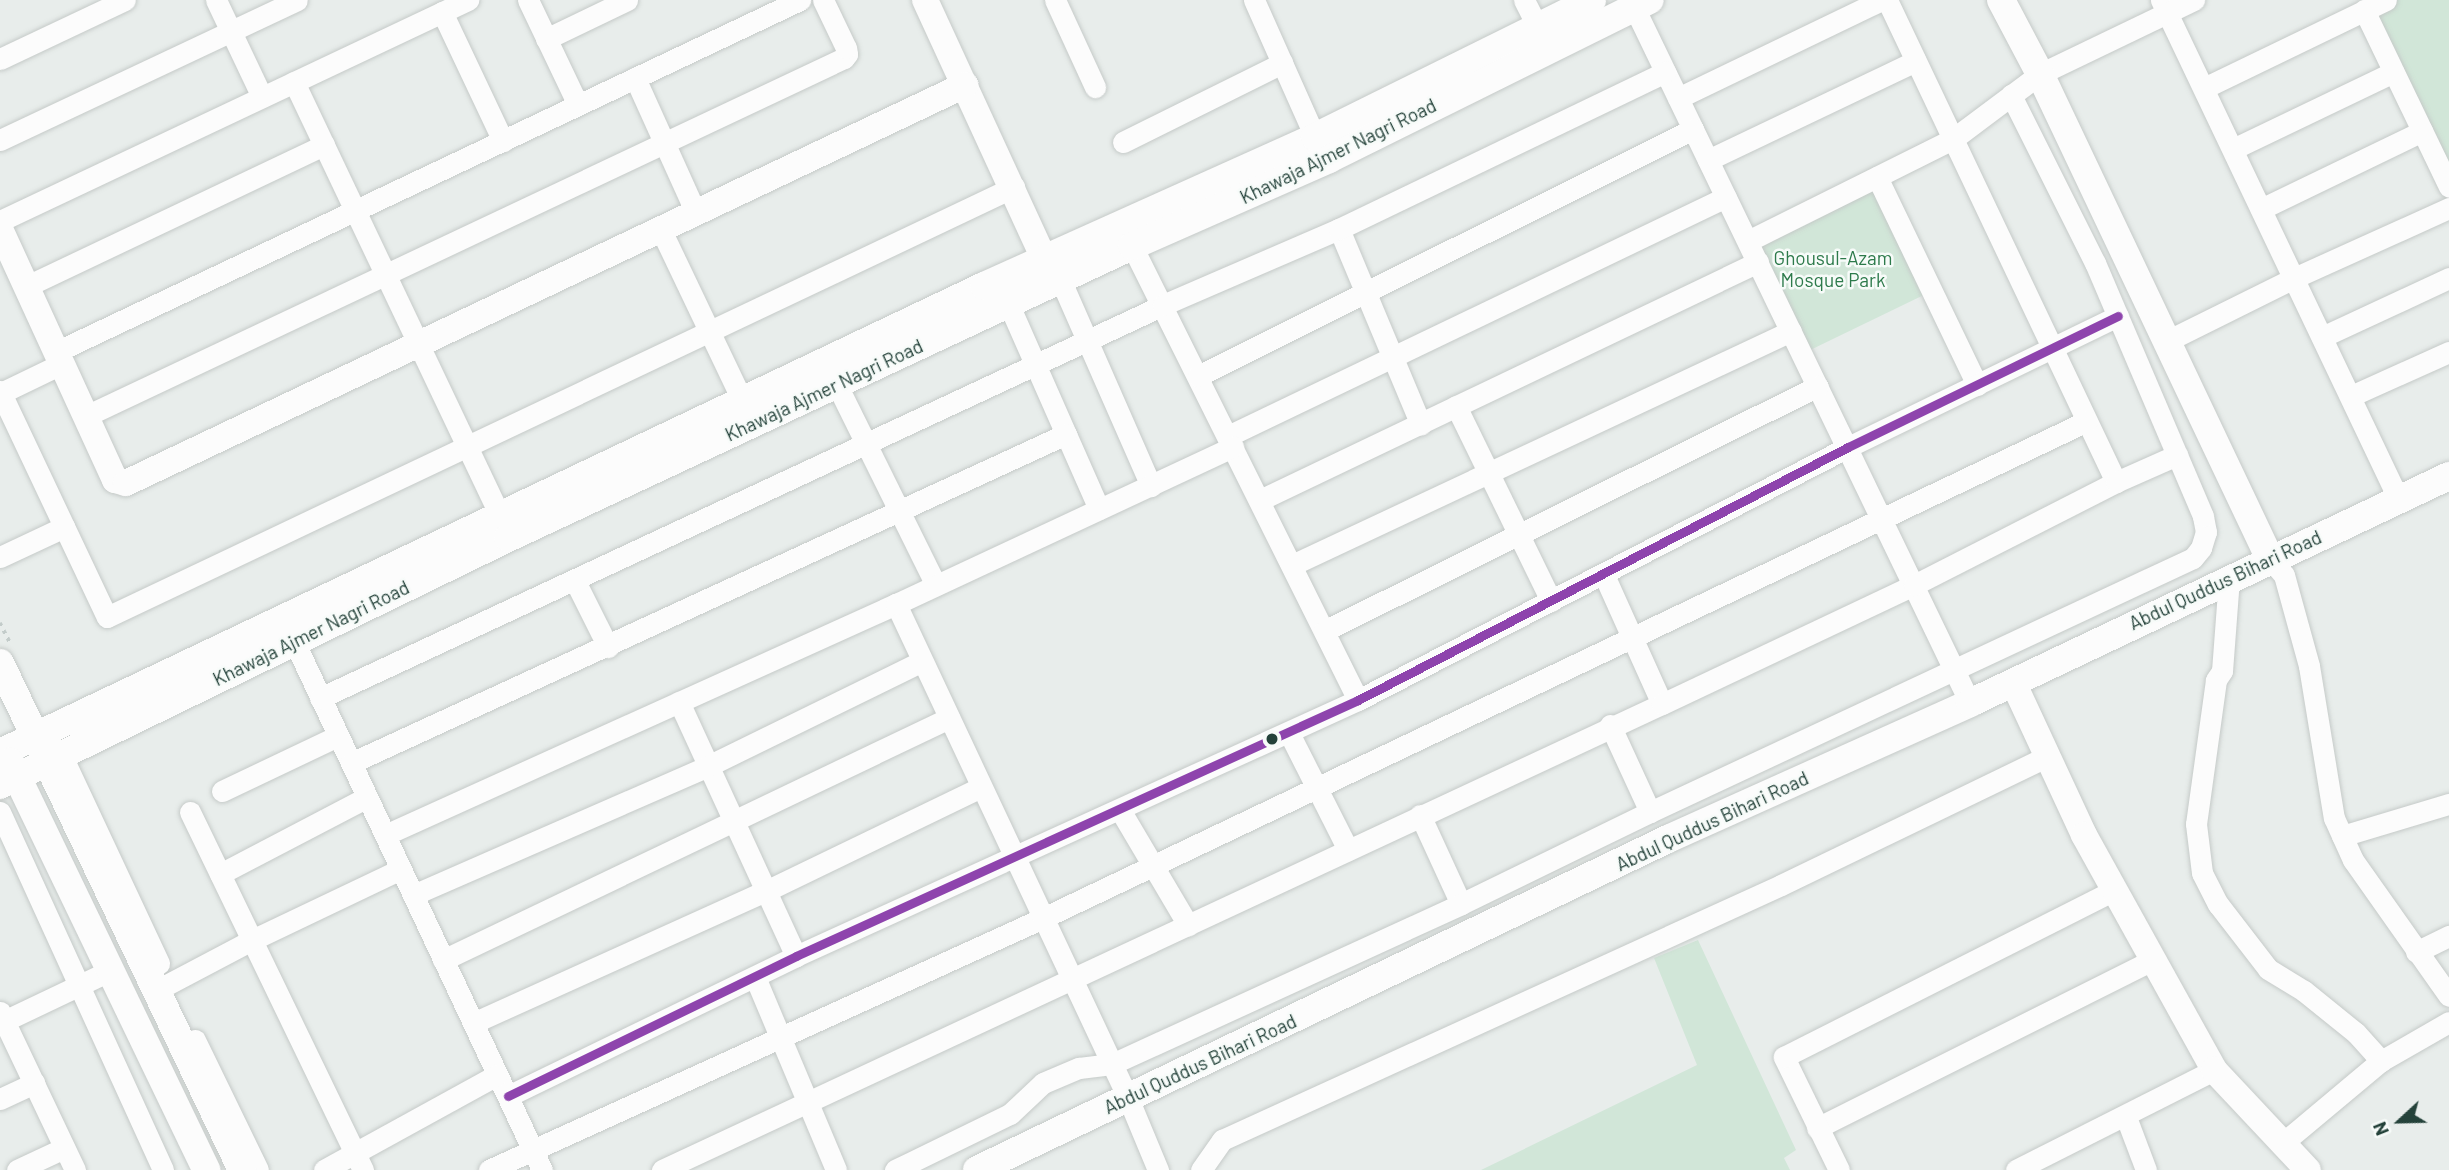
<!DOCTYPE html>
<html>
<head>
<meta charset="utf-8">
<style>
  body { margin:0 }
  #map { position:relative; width:2449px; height:1170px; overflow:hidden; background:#e8edeb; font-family:Barlow,sans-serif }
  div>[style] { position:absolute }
  .green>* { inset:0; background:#d1e6d8 }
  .path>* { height:3.5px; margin-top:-1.75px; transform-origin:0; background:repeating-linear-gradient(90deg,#c3ccca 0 3.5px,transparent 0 8.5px) }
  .roads { filter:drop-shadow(0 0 2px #c5cac8) drop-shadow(0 0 2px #c5cac8) }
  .minor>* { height:21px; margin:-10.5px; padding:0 10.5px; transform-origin:10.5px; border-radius:10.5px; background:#fcfcfc }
  .tertiary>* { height:26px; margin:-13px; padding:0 13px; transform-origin:13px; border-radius:13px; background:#fcfcfc }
  .secondary>* { height:28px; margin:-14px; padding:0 14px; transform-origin:14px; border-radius:14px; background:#fcfcfc }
  .bus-1>* { height:9px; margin:-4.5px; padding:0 4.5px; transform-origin:4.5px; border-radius:4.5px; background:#8e44ad }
  .dots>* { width:19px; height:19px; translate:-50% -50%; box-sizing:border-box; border:4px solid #f7fbf9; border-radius:50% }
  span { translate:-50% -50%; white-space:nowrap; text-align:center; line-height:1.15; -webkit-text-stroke:5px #f7fbf9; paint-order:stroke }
  .street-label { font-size:19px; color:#24423a }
  .park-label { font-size:19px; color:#2d7a4b }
  .north { position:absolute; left:2365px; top:1086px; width:70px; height:70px; -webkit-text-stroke:5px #f7fbf9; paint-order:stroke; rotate:248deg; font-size:19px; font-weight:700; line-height:28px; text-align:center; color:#24423a }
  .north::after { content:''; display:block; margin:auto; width:24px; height:32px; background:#24423a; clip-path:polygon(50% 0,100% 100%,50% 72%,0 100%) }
</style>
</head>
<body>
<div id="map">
  <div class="green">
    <div style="clip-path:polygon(2386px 0,2449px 0,2449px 187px,2364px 11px)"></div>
    <div style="clip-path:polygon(1877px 177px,1932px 291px,1802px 354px,1748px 241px)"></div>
    <div style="clip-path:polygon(1698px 940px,1796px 1150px,1784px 1158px,1790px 1170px,1481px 1170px,1697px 1065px,1654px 958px)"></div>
  </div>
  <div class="path">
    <div style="left:0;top:623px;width:22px;rotate:63deg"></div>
  </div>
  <div class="roads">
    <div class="minor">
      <div style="left:216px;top:0;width:107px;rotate:64.6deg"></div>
      <div style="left:528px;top:0;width:116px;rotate:64.5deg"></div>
      <div style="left:1055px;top:0;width:96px;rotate:65.3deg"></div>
      <div style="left:1254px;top:0;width:150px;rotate:66deg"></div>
      <div style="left:1524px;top:0;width:29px;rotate:63deg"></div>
      <div style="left:1887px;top:0;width:534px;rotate:64.59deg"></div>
      <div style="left:2161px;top:0;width:552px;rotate:64.55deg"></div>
      <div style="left:1634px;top:7px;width:773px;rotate:64.23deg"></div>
      <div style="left:2364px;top:10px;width:196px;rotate:64.3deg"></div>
      <div style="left:442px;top:12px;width:143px;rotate:64.7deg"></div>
      <div style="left:546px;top:39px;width:90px;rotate:-25.7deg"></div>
      <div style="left:0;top:59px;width:138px;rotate:-25.3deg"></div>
      <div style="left:635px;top:78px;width:148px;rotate:65.7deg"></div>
      <div style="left:294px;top:82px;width:478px;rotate:64.6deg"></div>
      <div style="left:2204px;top:88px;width:202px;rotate:-25.8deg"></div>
      <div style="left:1678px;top:98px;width:226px;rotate:-25.7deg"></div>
      <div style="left:0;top:140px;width:328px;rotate:-25.2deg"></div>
      <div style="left:1123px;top:142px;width:178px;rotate:-26.4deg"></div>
      <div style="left:2233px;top:149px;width:178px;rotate:-25.6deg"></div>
      <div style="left:1708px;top:160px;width:230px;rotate:-25.5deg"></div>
      <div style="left:1877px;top:177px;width:231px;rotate:64.3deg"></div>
      <div style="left:2261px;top:209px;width:179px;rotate:-25.8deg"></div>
      <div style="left:0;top:221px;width:518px;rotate:-25.28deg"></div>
      <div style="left:1339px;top:229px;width:212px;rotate:67.3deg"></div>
      <div style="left:661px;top:230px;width:188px;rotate:64.5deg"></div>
      <div style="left:1748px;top:241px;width:229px;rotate:-26.5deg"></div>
      <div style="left:1953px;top:139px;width:109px;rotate:-36.8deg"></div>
      <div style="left:2040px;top:74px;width:171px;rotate:-25.7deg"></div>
      <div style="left:1132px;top:246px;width:507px;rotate:63.54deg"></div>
      <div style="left:1061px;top:281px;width:224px;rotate:66.3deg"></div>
      <div style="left:27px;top:286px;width:329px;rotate:-25.4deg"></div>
      <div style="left:1009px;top:305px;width:223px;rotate:66.2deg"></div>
      <div style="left:2322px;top:337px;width:140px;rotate:-24.9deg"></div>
      <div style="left:2167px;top:341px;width:142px;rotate:-26.4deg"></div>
      <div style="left:2294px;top:278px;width:170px;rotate:-24.3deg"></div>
      <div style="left:58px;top:351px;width:821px;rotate:-25.32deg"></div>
      <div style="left:1198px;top:376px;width:553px;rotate:-26.52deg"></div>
      <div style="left:837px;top:385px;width:223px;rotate:63.7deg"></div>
      <div style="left:0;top:391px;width:250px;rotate:64.7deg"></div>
      <div style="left:107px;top:617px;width:1004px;rotate:-25.37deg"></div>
      <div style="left:1px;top:393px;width:69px;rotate:-25.8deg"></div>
      <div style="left:2351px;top:396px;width:107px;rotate:-24.2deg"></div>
      <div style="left:1456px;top:406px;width:217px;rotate:64deg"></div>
      <div style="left:88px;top:415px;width:836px;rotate:-25.28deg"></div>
      <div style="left:844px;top:58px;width:5px;rotate:-53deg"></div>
      <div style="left:847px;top:54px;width:6px;rotate:-99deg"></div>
      <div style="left:846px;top:48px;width:53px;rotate:-115.6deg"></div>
      <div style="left:1228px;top:436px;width:552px;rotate:-25.64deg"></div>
      <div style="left:1260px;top:500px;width:552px;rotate:-25.54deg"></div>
      <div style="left:0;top:557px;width:71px;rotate:-25.1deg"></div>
      <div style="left:2270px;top:559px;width:21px;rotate:49deg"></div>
      <div style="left:2284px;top:575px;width:94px;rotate:74.6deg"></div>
      <div style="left:2309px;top:666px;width:154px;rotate:80.7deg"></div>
      <div style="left:2334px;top:818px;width:46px;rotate:65.7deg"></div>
      <div style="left:2353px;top:860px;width:166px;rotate:54.8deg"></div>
      <div style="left:1292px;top:565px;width:551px;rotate:-25.12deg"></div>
      <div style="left:1604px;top:575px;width:141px;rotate:65.8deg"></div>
      <div style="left:2229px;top:578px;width:93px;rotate:94.3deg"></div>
      <div style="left:2222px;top:671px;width:11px;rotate:124deg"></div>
      <div style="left:2216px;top:680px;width:145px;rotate:97.9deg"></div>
      <div style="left:2196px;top:824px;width:49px;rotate:83deg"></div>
      <div style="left:2202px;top:873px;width:35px;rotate:63deg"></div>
      <div style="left:2218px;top:904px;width:82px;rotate:52.4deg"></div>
      <div style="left:2268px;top:969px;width:42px;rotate:31.4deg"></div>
      <div style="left:2304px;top:991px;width:67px;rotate:38.9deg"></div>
      <div style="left:2356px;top:1033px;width:38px;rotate:48deg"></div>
      <div style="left:575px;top:581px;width:74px;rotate:63.4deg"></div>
      <div style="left:1324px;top:631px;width:551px;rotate:-26.38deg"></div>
      <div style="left:294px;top:641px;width:584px;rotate:64.88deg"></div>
      <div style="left:320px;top:698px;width:930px;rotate:-24.99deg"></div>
      <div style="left:1163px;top:305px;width:192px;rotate:-23.4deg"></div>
      <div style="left:1339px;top:229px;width:362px;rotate:-25.7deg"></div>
      <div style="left:679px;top:702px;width:280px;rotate:65.3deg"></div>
      <div style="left:1610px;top:725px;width:96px;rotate:65.3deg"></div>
      <div style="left:1289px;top:733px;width:131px;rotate:63.2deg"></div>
      <div style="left:62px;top:756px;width:229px;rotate:64.9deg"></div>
      <div style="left:351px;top:763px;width:787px;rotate:-24.71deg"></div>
      <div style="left:222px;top:791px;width:128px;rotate:-25.4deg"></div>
      <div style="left:1120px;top:810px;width:134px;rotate:59.4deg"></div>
      <div style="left:0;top:812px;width:393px;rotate:65.5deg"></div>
      <div style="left:190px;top:812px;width:398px;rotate:64.2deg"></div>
      <div style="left:1420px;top:815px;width:98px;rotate:65.3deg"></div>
      <div style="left:385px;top:835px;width:561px;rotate:-24.33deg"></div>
      <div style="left:2342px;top:836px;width:112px;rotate:-16.7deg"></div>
      <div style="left:220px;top:874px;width:166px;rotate:-27.6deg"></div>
      <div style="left:413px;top:895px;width:322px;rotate:-23.6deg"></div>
      <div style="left:708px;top:766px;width:238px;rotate:-26.1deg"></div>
      <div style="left:2416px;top:952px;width:37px;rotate:-26deg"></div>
      <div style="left:443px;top:960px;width:561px;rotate:-25.56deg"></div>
      <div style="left:755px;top:977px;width:209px;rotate:67.2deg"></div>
      <div style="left:157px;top:990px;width:105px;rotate:-27.8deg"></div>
      <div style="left:250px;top:941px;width:167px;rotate:-25.5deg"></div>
      <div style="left:0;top:1012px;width:175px;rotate:64.6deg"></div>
      <div style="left:0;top:1023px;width:121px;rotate:-25.5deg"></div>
      <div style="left:473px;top:1023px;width:321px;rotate:-24.3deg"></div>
      <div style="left:766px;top:891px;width:237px;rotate:-25.8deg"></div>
      <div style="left:195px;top:1040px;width:144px;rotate:64.1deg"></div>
      <div style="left:508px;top:1096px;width:320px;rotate:-25.9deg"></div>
      <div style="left:796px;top:956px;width:618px;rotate:-24.49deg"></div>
      <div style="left:1358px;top:700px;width:551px;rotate:-27.31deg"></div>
      <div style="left:1848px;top:447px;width:300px;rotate:-25.9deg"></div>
      <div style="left:0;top:1099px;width:38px;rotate:-25deg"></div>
      <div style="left:2126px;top:1117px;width:57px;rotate:69.3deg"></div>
      <div style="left:1817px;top:1128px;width:376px;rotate:-26.6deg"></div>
      <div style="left:2284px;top:1142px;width:126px;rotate:-39.9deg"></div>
      <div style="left:2381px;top:1061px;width:78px;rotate:-29.8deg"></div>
      <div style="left:17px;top:1170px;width:52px;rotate:-25.1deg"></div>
      <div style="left:324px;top:1170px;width:197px;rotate:-28.8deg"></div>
      <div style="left:489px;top:1170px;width:609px;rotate:-24.46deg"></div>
      <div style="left:1043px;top:918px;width:1156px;rotate:-25.46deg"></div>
      <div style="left:662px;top:1170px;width:1103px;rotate:-24.99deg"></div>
      <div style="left:1662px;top:704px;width:279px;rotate:-25.3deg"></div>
      <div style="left:1914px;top:585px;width:227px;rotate:-27deg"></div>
      <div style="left:2116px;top:482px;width:67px;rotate:-23.9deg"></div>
      <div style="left:895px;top:1170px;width:128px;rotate:-26deg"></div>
      <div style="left:1010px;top:1114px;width:45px;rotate:-43.2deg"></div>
      <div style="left:1043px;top:1083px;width:39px;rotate:-23deg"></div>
      <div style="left:1079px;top:1068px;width:33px;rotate:-7deg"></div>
      <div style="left:1112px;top:1064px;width:384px;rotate:-24.6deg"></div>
      <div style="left:1461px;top:904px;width:210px;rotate:-26deg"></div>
      <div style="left:1650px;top:812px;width:599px;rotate:-25.07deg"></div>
      <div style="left:2193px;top:558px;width:13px;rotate:-51deg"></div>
      <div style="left:2201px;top:548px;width:17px;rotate:-73deg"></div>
      <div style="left:2206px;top:532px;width:16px;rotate:-101deg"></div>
      <div style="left:2203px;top:516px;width:275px;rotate:-113.1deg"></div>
      <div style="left:2095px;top:263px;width:188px;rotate:-116.6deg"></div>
      <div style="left:1158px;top:1170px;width:78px;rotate:-112.6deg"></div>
      <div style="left:1128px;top:1098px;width:546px;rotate:-115.16deg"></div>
      <div style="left:896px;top:604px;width:372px;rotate:-25deg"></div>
      <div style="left:1201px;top:1170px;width:37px;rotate:-55deg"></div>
      <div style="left:1222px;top:1140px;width:614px;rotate:-24.52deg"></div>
      <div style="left:1781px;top:885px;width:297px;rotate:-25.8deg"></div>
      <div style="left:1839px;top:1170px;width:126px;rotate:-116deg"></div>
      <div style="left:1784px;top:1057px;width:371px;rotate:-26.8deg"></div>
      <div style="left:2016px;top:1170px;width:222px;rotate:-26.8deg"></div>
    </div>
    <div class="tertiary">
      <div style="left:925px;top:0;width:287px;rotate:65.3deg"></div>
      <div style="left:0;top:229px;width:276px;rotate:65.4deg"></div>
      <div style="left:115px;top:480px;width:11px;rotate:15deg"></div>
      <div style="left:126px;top:483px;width:929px;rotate:-25.38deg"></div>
      <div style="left:2013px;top:682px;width:169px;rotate:65.1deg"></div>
      <div style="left:2084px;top:835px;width:269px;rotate:61deg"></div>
      <div style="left:2214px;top:1070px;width:137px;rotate:46.8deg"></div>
    </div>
    <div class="secondary">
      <div style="left:2001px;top:0;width:84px;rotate:62.2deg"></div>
      <div style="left:2040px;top:74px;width:537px;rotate:64.63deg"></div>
      <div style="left:0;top:663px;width:562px;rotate:64.48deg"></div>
      <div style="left:0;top:753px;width:1089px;rotate:-25.39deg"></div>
      <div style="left:984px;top:286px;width:363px;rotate:-24.2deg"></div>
      <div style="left:1315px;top:137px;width:309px;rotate:-26.3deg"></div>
      <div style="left:10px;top:762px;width:453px;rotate:64.3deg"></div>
      <div style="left:0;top:785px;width:565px;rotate:-25.93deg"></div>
      <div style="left:508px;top:538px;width:689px;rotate:-25.08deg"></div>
      <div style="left:1132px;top:246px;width:215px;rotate:-23.8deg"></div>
      <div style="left:1329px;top:159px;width:358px;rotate:-26.4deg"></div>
      <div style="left:977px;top:1170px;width:768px;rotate:-25.6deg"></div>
      <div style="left:1670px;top:838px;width:329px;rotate:-24.2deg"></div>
      <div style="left:1970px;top:703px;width:530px;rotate:-25.36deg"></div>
    </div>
  </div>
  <div class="bus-1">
    <div style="left:508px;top:1096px;width:320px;rotate:-25.9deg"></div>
    <div style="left:796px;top:956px;width:618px;rotate:-24.49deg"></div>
    <div style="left:1358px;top:700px;width:551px;rotate:-27.31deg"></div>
    <div style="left:1848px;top:447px;width:300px;rotate:-25.9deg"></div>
  </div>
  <div class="dots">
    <div style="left:1272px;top:739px;background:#24423a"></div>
  </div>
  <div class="street-label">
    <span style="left:1338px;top:151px;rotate:-26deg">Khawaja Ajmer Nagri Road</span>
    <span style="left:824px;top:390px;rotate:-25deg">Khawaja Ajmer Nagri Road</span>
    <span style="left:2225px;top:580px;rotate:-25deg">Abdul Quddus Bihari Road</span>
    <span style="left:311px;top:633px;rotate:-26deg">Khawaja Ajmer Nagri Road</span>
    <span style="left:1712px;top:821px;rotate:-25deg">Abdul Quddus Bihari Road</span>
    <span style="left:1200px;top:1064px;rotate:-25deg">Abdul Quddus Bihari Road</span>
  </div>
  <div class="park-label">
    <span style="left:1833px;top:269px">Ghousul-Azam<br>Mosque Park</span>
  </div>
  <div class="north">N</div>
</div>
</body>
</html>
